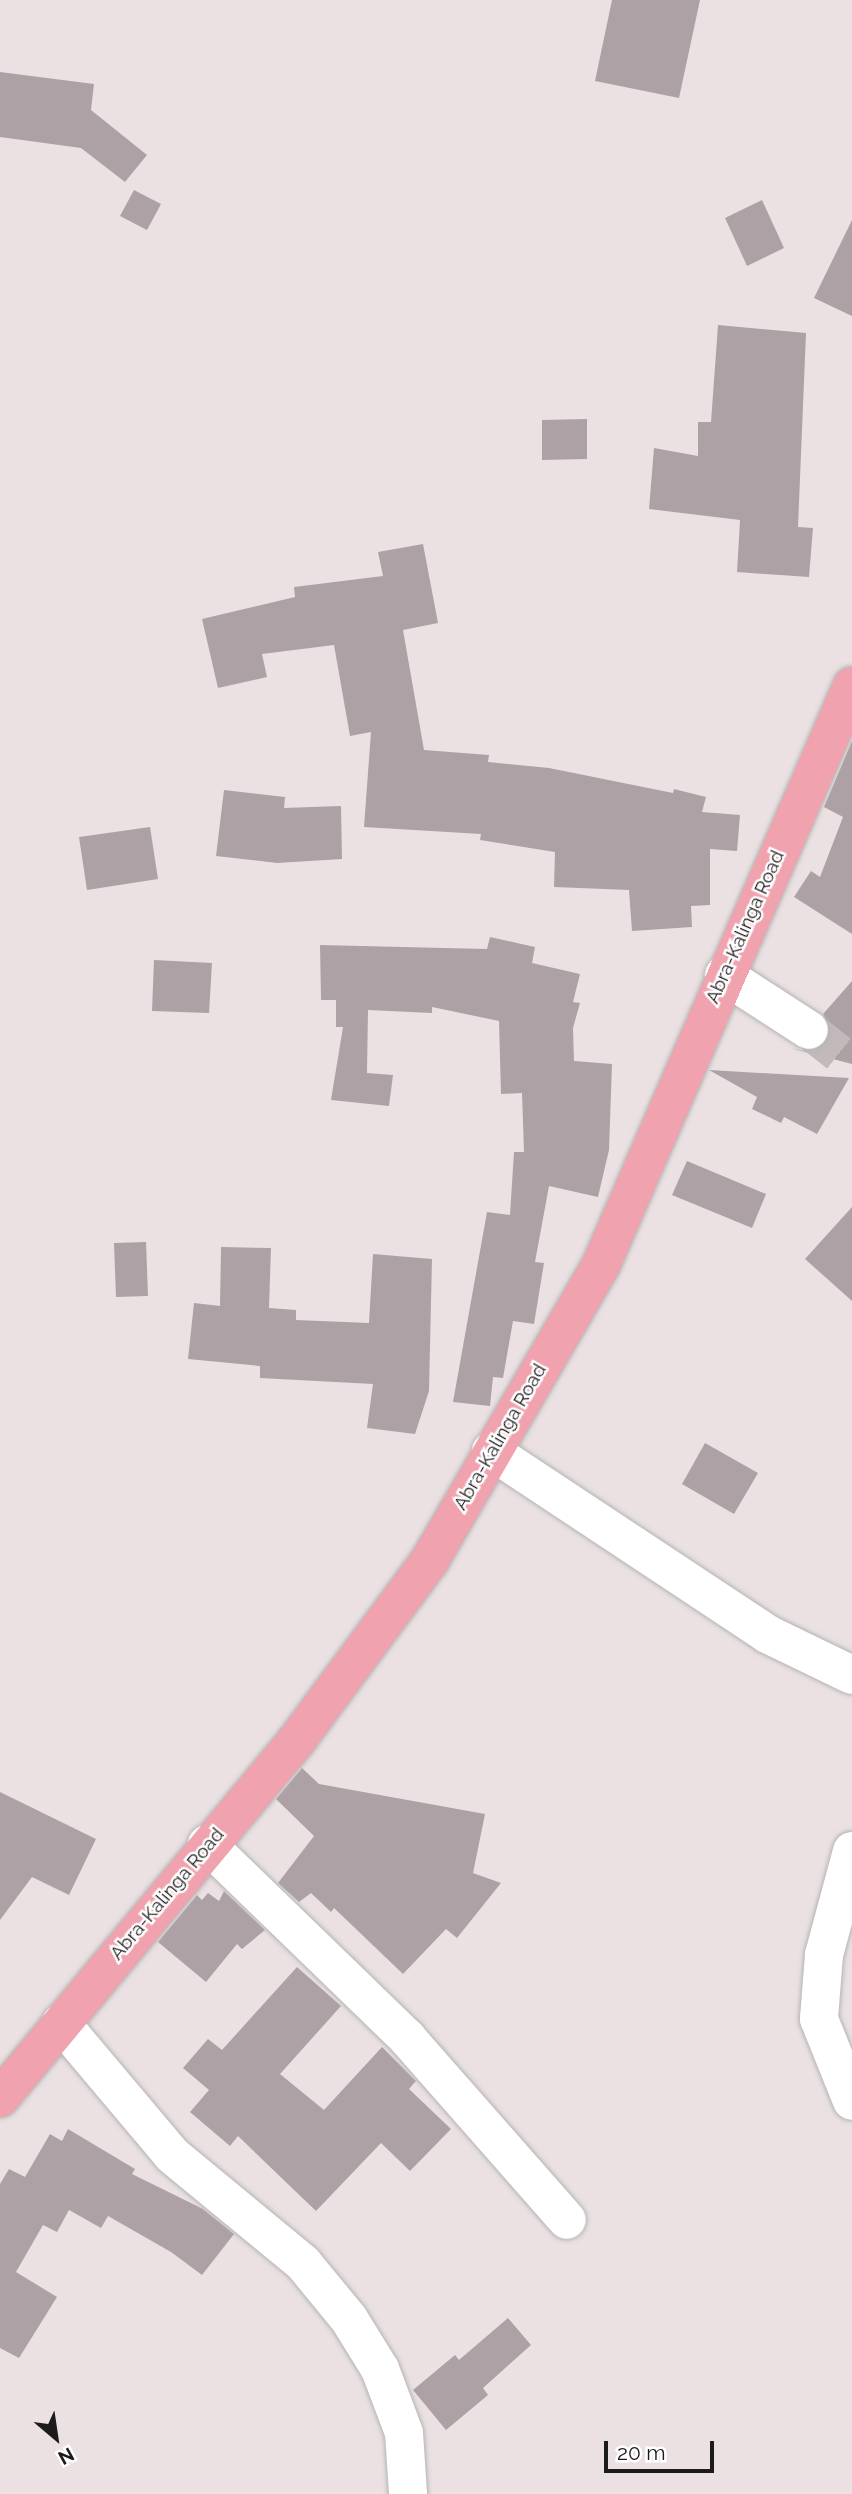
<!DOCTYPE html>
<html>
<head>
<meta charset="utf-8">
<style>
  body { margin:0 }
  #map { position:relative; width:852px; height:2494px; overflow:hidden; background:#ebe1e2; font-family:Raleway,sans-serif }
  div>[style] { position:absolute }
  .building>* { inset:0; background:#ada1a5 }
  .minor-tunnel>* { height:38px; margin-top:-19px; transform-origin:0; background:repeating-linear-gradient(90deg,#c1b9ba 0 38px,transparent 0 57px) }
  .roads { filter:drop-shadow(0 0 2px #b4b4b4) drop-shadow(0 0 2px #b4b4b4) }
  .minor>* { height:38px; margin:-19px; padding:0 19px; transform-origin:19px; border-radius:19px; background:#fff }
  .major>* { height:38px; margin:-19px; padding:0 19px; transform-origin:19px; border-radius:19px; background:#f0a2ae }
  span { translate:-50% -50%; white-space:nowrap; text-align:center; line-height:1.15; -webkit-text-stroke:5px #fff; paint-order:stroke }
  .street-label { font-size:19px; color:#1b1b1b }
  .north { position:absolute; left:21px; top:2403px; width:70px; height:70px; -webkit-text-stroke:5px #fff; paint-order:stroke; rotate:151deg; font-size:19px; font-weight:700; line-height:28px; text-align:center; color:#1b1b1b }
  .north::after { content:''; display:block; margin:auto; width:24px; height:32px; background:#1b1b1b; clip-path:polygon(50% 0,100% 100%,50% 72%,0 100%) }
  .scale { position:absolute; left:604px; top:2441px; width:110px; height:32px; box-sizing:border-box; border:4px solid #1b1b1b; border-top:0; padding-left:9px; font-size:21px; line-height:24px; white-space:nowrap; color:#1b1b1b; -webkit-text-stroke:5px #fff; paint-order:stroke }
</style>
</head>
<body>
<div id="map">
  <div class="building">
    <div style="clip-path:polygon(612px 0,700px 0,679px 98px,595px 81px)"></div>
    <div style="clip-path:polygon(0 72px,94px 84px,91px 110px,147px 155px,125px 182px,81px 148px,0 137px)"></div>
    <div style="clip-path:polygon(134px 190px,161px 204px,147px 230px,120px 216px)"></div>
    <div style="clip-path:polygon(762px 200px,784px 248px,747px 266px,725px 218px)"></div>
    <div style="clip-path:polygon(852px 220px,852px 316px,814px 298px)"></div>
    <div style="clip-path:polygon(718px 325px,806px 333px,798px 527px,813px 528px,809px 577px,737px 572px,740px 520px,649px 509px,654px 448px,698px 456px,698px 422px,711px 422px)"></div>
    <div style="clip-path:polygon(587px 419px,587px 459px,542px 460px,542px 420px)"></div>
    <div style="clip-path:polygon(423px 544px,438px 623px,403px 630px,424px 750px,489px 755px,488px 762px,549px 768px,673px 793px,674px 789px,706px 797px,702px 812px,740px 815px,737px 851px,710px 849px,710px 905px,691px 906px,692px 927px,632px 931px,629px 890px,554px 887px,555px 852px,480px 840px,481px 834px,364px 827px,371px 732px,350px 736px,334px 645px,262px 654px,267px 677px,218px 688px,202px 619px,295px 597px,294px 587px,383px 576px,378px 552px)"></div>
    <div style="clip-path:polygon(852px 741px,852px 934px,794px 897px,811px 871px,820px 877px,843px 817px,824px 807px)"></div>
    <div style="clip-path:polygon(224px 790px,285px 797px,284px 808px,341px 806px,342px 859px,277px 863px,216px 856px)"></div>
    <div style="clip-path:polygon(150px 827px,158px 879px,87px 890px,79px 837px)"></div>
    <div style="clip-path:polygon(490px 937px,535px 947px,532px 963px,580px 974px,573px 1002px,580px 1003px,573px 1028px,574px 1061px,612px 1064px,609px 1150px,598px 1197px,549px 1186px,535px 1262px,544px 1263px,534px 1324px,513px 1321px,503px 1378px,493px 1377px,490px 1406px,453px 1402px,487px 1212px,510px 1215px,514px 1152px,524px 1152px,522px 1093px,501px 1094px,499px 1021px,432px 1007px,432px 1013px,368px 1010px,367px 1073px,393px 1075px,389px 1106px,331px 1100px,343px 1027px,336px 1027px,336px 1000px,321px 1000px,320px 945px,487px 949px)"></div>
    <div style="clip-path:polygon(154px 960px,212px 963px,209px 1013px,152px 1011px)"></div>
    <div style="clip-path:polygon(852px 981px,852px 1064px,790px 1048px,809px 1052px,827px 1042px,831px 1030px,823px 1014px)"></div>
    <div style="clip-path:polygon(709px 1070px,849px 1078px,817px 1134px,784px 1117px,781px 1123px,752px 1109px,757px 1097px)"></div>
    <div style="clip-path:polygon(687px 1161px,766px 1194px,752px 1228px,672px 1195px)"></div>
    <div style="clip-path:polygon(852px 1207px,852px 1301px,805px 1259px)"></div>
    <div style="clip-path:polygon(146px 1242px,148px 1296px,116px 1297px,114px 1243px)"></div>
    <div style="clip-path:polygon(221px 1247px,271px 1248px,269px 1308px,296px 1310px,296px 1320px,369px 1323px,373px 1254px,432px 1259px,429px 1391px,415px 1434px,367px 1428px,373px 1384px,260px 1378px,260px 1366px,188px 1359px,194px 1303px,220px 1306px)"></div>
    <div style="clip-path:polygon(705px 1443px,758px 1473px,734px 1514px,682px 1484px)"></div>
    <div style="clip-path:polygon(302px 1768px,319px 1784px,485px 1814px,473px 1873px,501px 1883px,457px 1938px,446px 1929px,403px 1974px,334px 1908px,331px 1912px,311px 1893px,299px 1902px,278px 1883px,314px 1836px,276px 1799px)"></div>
    <div style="clip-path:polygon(0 1792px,96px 1839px,69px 1895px,32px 1877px,0 1920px)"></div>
    <div style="clip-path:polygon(224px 1891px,265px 1930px,242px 1949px,237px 1944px,206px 1982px,158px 1942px,197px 1895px,202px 1900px,208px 1893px,219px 1901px)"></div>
    <div style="clip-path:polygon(297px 1967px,341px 2006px,280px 2074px,324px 2110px,382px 2047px,416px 2081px,409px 2089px,451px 2129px,410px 2171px,381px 2143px,316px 2211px,238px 2136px,230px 2146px,190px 2112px,209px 2090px,183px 2068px,208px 2039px,222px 2050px)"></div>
    <div style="clip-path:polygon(68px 2129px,135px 2169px,132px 2174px,203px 2209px,234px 2234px,202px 2275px,171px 2252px,108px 2216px,101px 2228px,69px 2210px,57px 2232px,43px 2225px,16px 2272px,57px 2297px,19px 2358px,0 2348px,0 2184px,9px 2169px,25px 2177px,50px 2134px,62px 2141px)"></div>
    <div style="clip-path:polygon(508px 2318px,531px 2345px,483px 2388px,488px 2395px,446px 2430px,413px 2390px,455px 2355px,459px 2360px)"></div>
  </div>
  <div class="minor-tunnel">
    <div style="left:809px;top:1030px;width:55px;rotate:38.3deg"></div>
  </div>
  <div class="roads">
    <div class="minor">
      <div style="left:724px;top:975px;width:101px;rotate:32.9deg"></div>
      <div style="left:491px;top:1451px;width:331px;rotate:33.5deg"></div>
      <div style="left:767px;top:1634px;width:94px;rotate:25.8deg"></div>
      <div style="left:207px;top:1844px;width:279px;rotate:44.1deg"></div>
      <div style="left:407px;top:2038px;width:242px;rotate:48.7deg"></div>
      <div style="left:852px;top:1851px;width:108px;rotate:105.1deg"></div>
      <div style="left:824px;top:1955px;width:64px;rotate:94.5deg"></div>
      <div style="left:819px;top:2019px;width:88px;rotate:68.1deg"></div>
      <div style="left:61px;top:2023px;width:172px;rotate:49.9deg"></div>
      <div style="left:172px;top:2155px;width:170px;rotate:39.5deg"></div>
      <div style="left:303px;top:2263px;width:72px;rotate:50.6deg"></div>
      <div style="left:349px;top:2319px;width:59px;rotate:58.2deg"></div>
      <div style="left:380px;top:2369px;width:68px;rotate:69.4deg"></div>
      <div style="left:404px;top:2433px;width:61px;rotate:86.2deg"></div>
    </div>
    <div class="major">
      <div style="left:0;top:2098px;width:465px;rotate:-50.3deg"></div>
      <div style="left:297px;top:1740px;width:224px;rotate:-53.5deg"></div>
      <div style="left:430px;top:1560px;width:341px;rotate:-59.9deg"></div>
      <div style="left:601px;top:1265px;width:631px;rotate:-66.56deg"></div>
    </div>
  </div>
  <div class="street-label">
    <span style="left:745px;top:927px;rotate:-66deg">Abra-Kalinga Road</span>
    <span style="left:500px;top:1437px;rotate:-60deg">Abra-Kalinga Road</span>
    <span style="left:167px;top:1894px;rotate:-50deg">Abra-Kalinga Road</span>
  </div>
  <div class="north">N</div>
  <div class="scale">20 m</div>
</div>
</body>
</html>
